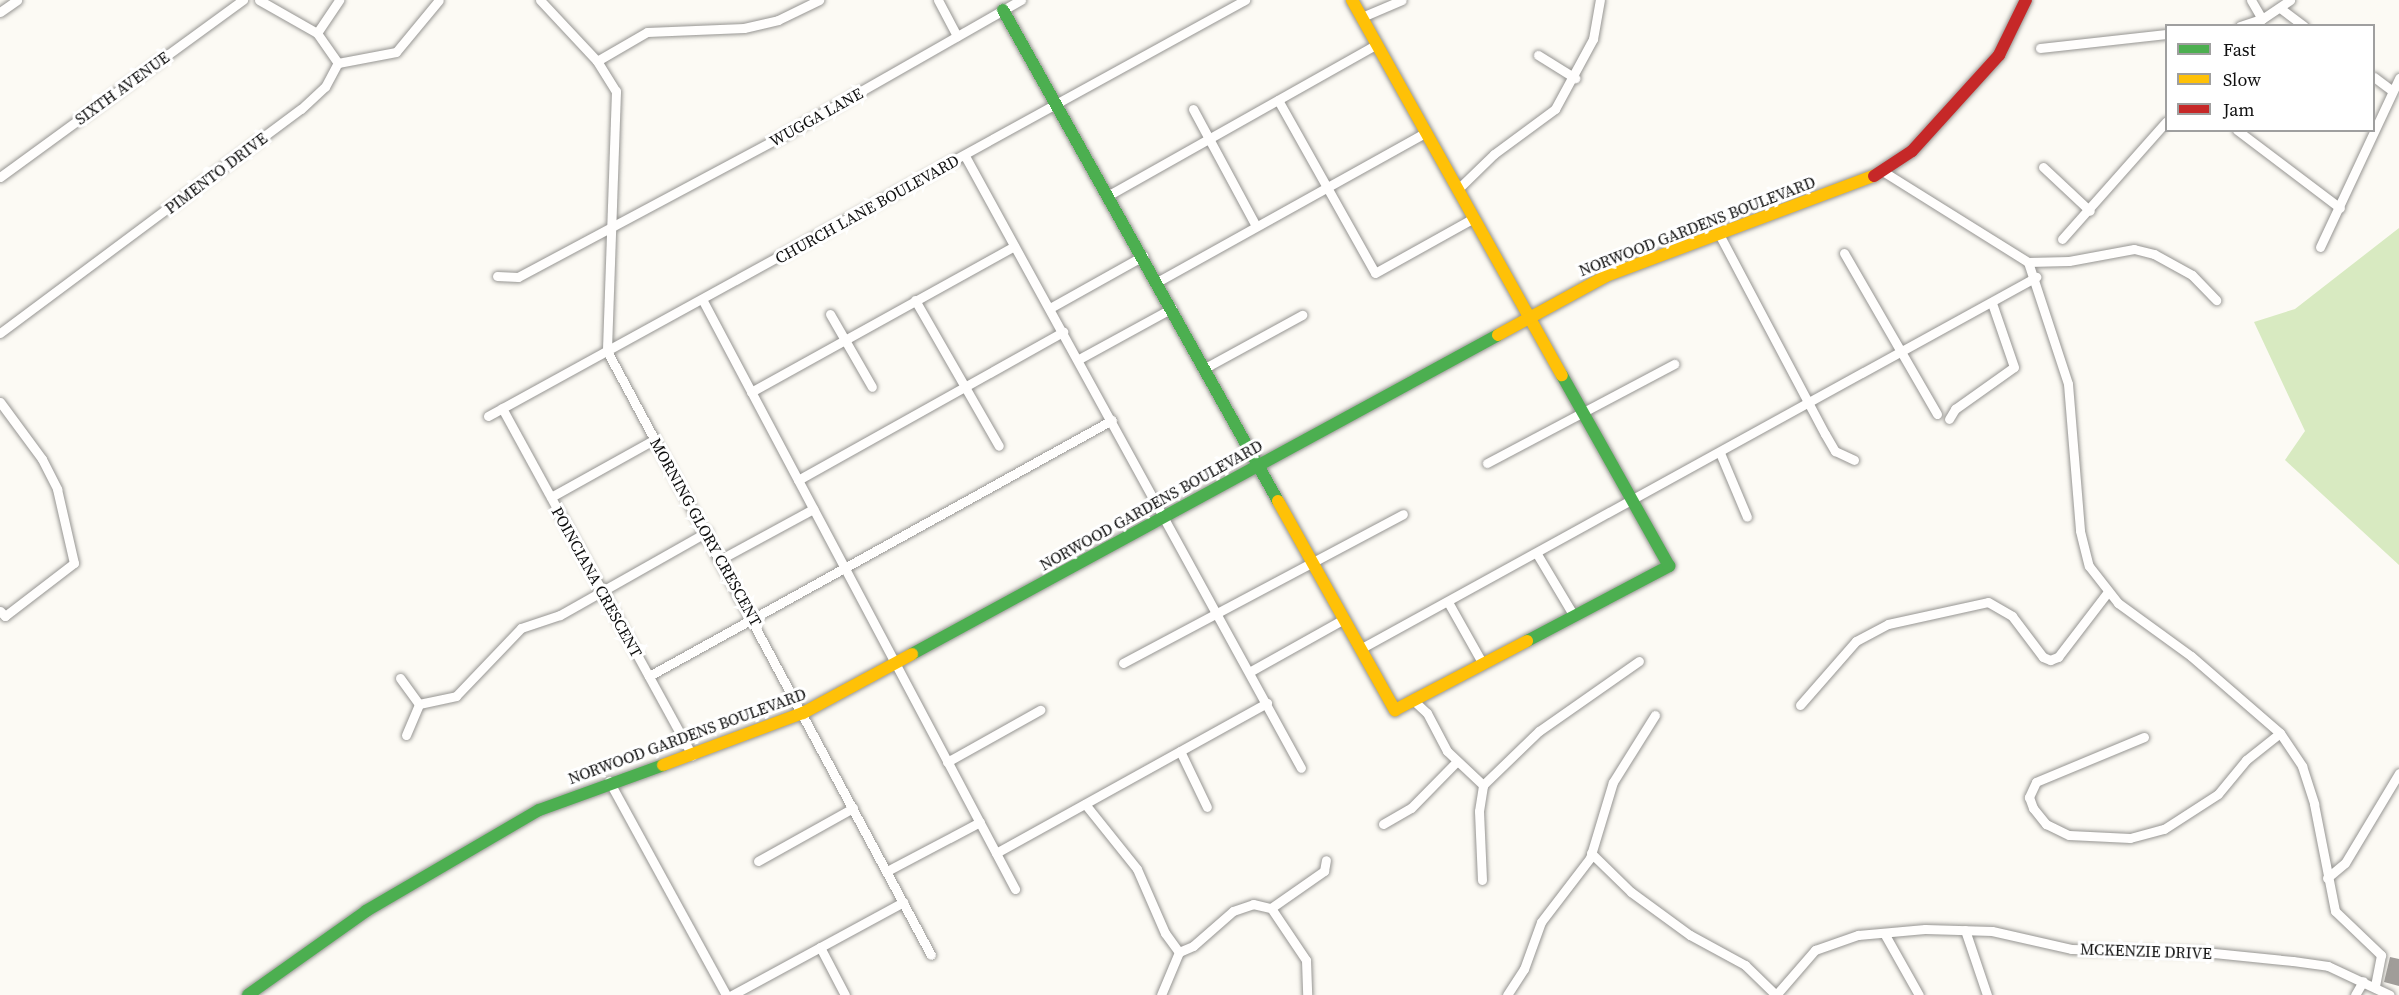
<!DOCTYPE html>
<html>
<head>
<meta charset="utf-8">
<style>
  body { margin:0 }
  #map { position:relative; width:2399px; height:995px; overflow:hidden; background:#fcfaf4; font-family:"Source Serif 4",serif }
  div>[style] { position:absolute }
  .forest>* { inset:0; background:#d8eac1 }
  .building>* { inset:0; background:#a09d99 }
  .roads { filter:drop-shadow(0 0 2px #969592) drop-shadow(0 0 2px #969592) }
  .street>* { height:9px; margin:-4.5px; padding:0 4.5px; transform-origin:4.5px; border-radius:4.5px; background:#fffefd }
  .fast>* { height:12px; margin:-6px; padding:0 6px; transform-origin:6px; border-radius:6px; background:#4caf50 }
  .slow>* { height:12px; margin:-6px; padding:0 6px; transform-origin:6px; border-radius:6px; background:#ffc107 }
  .jam>* { height:12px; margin:-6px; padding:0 6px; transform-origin:6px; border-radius:6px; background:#c62828 }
  span { translate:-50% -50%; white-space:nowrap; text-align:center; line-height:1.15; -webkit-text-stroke:6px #fff; paint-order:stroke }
  .street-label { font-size:16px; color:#0f0f0f }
  .legend { position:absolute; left:2165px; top:24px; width:210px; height:108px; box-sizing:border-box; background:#fff; border:2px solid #9f9f9f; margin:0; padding:8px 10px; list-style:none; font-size:18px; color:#0f0f0f }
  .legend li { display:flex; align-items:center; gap:12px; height:30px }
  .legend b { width:30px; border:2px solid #9f9f9f }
</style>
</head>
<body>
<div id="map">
  <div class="forest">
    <div style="clip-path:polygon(2399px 228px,2399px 565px,2285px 460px,2305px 431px,2254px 322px,2295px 309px)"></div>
  </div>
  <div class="building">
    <div style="clip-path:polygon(2390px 957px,2399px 959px,2399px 986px,2384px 982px)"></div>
  </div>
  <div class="roads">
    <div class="street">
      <div style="left:259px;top:0;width:67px;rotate:29.6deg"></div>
      <div style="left:317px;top:33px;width:37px;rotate:55deg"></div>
      <div style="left:540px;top:0;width:83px;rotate:46.9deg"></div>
      <div style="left:597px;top:61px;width:36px;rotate:58deg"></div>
      <div style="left:616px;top:91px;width:260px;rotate:92deg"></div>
      <div style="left:607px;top:351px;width:685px;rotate:61.79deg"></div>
      <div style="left:938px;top:0;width:41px;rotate:62.2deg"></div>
      <div style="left:2251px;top:0;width:22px;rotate:60deg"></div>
      <div style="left:2280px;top:8px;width:30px;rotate:37deg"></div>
      <div style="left:0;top:12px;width:21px;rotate:-35deg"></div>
      <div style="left:1362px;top:17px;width:43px;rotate:-23deg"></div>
      <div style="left:2240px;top:26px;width:23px;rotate:-18deg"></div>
      <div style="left:2262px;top:19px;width:34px;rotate:-34deg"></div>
      <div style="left:317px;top:33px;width:40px;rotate:-56deg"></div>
      <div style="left:2040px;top:48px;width:127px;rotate:-6.3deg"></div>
      <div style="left:1538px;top:55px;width:44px;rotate:31.9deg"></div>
      <div style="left:597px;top:61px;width:58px;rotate:-30.1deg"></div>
      <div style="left:647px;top:32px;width:97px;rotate:-2.4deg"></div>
      <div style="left:744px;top:28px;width:35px;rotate:-13deg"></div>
      <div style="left:778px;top:20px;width:46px;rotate:-26deg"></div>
      <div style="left:338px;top:63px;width:59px;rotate:-10.7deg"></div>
      <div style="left:396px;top:52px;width:67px;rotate:-50.4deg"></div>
      <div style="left:2374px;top:77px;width:21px;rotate:37deg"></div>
      <div style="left:1278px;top:100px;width:198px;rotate:60.7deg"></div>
      <div style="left:1375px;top:273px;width:113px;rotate:-29.1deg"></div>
      <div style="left:1193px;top:109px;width:133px;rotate:61.7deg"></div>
      <div style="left:2237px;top:130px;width:129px;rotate:37.1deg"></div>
      <div style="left:965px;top:156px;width:698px;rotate:61.23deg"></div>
      <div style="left:2043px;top:167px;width:64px;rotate:43.1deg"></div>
      <div style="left:1884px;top:172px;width:170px;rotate:32deg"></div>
      <div style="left:2028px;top:262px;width:128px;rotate:71.8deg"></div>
      <div style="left:2068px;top:384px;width:147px;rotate:85.3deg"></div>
      <div style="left:2080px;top:531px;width:36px;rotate:76deg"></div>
      <div style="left:2089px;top:566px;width:47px;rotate:51.9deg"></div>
      <div style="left:2118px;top:603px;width:90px;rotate:36deg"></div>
      <div style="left:2191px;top:656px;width:118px;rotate:40.9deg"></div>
      <div style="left:2280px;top:733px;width:40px;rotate:56deg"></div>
      <div style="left:2302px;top:766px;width:40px;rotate:72deg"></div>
      <div style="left:2314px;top:804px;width:109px;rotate:78.9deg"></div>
      <div style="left:2335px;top:911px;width:64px;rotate:43.7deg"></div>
      <div style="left:2381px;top:955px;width:33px;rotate:101deg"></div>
      <div style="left:0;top:177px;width:301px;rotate:-36.1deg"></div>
      <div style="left:1458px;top:189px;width:50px;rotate:-44.2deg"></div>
      <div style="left:1494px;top:154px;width:76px;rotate:-36.4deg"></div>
      <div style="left:1555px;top:109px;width:80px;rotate:-61.5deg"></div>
      <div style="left:1593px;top:39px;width:40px;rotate:-80deg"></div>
      <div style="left:1109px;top:195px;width:308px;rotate:-29.4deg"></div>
      <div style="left:1719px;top:234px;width:226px;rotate:62.1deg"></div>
      <div style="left:1825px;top:434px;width:20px;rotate:60deg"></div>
      <div style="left:1835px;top:451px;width:21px;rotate:25deg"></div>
      <div style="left:2062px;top:239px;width:157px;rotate:-48.4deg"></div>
      <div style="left:2320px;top:247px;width:187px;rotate:-64.9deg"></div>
      <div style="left:1844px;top:253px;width:186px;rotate:60deg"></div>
      <div style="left:2028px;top:262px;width:41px;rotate:-1.4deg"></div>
      <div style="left:2069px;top:261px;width:66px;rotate:-10.5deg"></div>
      <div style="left:2134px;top:249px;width:21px;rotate:14deg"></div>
      <div style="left:2154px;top:254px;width:43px;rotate:28.9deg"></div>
      <div style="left:2192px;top:275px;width:35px;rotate:46deg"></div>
      <div style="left:497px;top:276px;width:21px;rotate:3deg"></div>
      <div style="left:518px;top:277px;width:302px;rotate:-28.1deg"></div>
      <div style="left:784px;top:135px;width:273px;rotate:-29.7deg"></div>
      <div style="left:1157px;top:282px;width:308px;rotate:-29.1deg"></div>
      <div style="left:702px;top:299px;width:668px;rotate:62.05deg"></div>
      <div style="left:915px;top:300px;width:168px;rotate:60.1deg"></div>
      <div style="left:1050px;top:308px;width:107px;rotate:-29.2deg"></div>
      <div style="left:830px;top:314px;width:84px;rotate:60.1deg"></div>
      <div style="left:0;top:333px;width:375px;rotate:-36.7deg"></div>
      <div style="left:301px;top:109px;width:33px;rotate:-43deg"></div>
      <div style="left:325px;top:87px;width:27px;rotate:-62deg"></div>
      <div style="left:1079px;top:359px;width:106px;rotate:-28.7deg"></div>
      <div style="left:1205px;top:368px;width:111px;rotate:-28.7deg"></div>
      <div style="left:751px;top:392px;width:301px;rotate:-29deg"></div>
      <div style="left:0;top:402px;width:71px;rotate:53.6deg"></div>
      <div style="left:42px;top:459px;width:34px;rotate:63deg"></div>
      <div style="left:57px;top:489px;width:76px;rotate:77.1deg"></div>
      <div style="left:74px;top:563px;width:87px;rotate:142.5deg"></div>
      <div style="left:5px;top:616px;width:7px;rotate:-135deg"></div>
      <div style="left:502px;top:408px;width:396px;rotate:61.3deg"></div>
      <div style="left:488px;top:416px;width:864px;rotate:-28.79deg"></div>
      <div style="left:1949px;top:419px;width:12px;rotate:-59deg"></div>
      <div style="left:1955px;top:409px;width:72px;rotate:-35.4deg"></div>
      <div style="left:2014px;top:367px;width:68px;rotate:-109deg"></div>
      <div style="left:1720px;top:453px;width:69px;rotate:67.1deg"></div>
      <div style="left:1487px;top:463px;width:212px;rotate:-27.9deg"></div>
      <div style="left:798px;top:480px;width:304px;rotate:-29.2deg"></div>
      <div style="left:551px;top:497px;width:119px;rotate:-29.1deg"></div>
      <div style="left:1537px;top:554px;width:72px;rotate:59.2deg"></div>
      <div style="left:721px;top:559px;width:105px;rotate:-28.5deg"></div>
      <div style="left:1448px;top:602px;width:71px;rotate:60.6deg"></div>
      <div style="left:1360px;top:649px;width:772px;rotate:-28.82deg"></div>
      <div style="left:1123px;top:663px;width:317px;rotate:-28deg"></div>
      <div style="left:1251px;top:671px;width:107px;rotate:-29.2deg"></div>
      <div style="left:649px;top:676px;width:529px;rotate:-28.94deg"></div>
      <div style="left:400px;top:678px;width:32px;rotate:54deg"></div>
      <div style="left:1413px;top:700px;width:19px;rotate:43deg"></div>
      <div style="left:1427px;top:713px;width:43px;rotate:62.2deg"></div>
      <div style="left:1447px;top:751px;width:50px;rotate:43.4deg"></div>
      <div style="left:1483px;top:785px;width:78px;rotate:-44deg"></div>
      <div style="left:1539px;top:731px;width:122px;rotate:-35deg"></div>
      <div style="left:1800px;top:705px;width:85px;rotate:-48.8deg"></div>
      <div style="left:1856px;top:641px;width:36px;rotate:-28deg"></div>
      <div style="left:1888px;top:624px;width:102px;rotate:-12.4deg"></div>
      <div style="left:1988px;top:602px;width:28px;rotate:30deg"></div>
      <div style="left:2012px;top:616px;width:51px;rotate:52.9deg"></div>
      <div style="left:2043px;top:657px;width:8px;rotate:23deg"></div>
      <div style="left:2050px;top:660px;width:9px;rotate:-21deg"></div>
      <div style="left:2058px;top:657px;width:81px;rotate:-52.6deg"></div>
      <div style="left:406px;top:735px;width:34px;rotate:-67deg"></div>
      <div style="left:419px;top:704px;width:38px;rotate:-12deg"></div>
      <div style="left:456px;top:696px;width:94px;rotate:-46.3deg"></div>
      <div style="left:521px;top:628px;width:41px;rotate:-18.4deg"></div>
      <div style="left:560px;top:615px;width:169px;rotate:-29.5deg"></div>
      <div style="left:2144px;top:737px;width:117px;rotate:157.4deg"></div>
      <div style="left:2036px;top:782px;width:17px;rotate:115deg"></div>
      <div style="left:2029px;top:797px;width:12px;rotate:70deg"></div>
      <div style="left:2033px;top:808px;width:21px;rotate:51deg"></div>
      <div style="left:2046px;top:824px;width:25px;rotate:26deg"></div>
      <div style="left:2069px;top:835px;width:61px;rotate:2.8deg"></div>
      <div style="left:2130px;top:838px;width:35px;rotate:-15deg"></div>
      <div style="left:2164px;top:829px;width:64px;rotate:-32.9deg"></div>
      <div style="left:2218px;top:794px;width:44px;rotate:-50.5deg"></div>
      <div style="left:2246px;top:760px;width:43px;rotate:-38.5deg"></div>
      <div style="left:1180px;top:751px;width:62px;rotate:64.3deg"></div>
      <div style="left:947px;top:762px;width:107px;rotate:-29.2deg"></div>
      <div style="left:609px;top:781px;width:244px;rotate:61.3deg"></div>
      <div style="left:1085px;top:804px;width:83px;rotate:51.3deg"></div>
      <div style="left:1137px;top:869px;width:70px;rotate:66.4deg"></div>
      <div style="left:1165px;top:933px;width:24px;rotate:54deg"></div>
      <div style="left:1179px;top:952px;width:15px;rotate:-23deg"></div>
      <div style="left:1193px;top:946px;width:53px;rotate:-41.2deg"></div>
      <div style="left:1233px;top:911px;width:21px;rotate:-19deg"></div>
      <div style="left:1253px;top:904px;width:18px;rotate:13deg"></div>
      <div style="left:1271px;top:908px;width:63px;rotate:56.1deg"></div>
      <div style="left:1306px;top:960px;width:35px;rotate:88deg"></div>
      <div style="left:1383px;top:824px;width:32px;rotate:-30deg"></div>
      <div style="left:1411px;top:808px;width:64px;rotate:-45.6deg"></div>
      <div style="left:996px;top:853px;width:310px;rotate:-29deg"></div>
      <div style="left:1591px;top:853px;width:56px;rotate:44.3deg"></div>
      <div style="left:1631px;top:892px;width:73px;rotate:36.1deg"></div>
      <div style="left:1690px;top:935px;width:63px;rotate:28.6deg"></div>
      <div style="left:1745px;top:965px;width:43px;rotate:44.1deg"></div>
      <div style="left:758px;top:861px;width:109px;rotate:-29.2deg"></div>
      <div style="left:887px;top:871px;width:105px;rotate:-27.8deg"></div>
      <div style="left:2327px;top:878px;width:23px;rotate:-40deg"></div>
      <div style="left:2345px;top:863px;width:105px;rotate:-59deg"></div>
      <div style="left:1482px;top:880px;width:69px;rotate:-92.5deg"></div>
      <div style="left:1479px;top:811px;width:26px;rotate:-81deg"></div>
      <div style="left:1271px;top:908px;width:65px;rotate:-34.9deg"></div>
      <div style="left:1324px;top:871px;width:11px;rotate:-80deg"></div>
      <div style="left:1965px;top:930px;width:69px;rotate:71.3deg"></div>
      <div style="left:1884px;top:933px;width:71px;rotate:60.6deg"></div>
      <div style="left:820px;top:947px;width:54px;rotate:62.5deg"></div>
      <div style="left:732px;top:995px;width:195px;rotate:-28.5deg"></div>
      <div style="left:1161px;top:995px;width:47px;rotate:-67.3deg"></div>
      <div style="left:1507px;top:995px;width:31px;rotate:-57deg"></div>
      <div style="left:1524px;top:969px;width:50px;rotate:-70.1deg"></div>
      <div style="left:1541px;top:922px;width:81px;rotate:-52.6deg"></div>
      <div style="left:1590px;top:858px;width:79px;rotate:-73.2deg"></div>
      <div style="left:1613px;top:782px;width:79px;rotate:-57.9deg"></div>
      <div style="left:1776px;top:995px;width:60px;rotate:-49.1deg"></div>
      <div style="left:1815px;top:950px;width:46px;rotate:-19.2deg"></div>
      <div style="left:1858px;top:935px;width:67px;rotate:-5.1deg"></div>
      <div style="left:1925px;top:929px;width:67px;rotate:1.7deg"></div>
      <div style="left:1992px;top:931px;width:81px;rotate:12.8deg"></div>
      <div style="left:2071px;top:949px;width:133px;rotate:1.3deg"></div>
      <div style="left:2204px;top:952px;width:89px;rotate:5.8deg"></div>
      <div style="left:2293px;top:961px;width:35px;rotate:8deg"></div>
      <div style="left:2328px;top:966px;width:68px;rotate:25.1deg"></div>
      <div style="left:2355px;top:995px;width:16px;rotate:-60deg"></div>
    </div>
    <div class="fast">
      <div style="left:1003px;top:10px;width:563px;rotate:60.75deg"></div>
      <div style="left:1527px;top:641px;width:161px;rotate:-27.8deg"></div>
      <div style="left:1669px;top:566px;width:219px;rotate:-119.3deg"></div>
      <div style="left:912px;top:654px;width:667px;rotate:-28.56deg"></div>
      <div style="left:248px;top:995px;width:145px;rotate:-35.4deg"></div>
      <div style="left:366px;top:911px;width:200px;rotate:-30.3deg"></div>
      <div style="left:539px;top:810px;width:132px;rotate:-19.9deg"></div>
    </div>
    <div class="slow">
      <div style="left:1352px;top:0;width:430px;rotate:60.8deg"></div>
      <div style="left:1498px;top:335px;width:123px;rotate:-28.6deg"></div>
      <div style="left:1606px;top:276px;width:286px;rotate:-20.5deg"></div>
      <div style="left:1278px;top:501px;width:240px;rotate:60.8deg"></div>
      <div style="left:1395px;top:710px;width:149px;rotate:-27.6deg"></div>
      <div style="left:663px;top:765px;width:149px;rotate:-20.4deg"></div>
      <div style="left:803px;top:713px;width:124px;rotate:-28.4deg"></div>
    </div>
    <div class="jam">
      <div style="left:1874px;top:176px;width:45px;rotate:-33.3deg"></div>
      <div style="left:1912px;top:151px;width:130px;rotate:-47.8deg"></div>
      <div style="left:1999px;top:55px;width:61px;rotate:-63.9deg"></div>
    </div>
  </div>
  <div class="street-label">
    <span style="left:122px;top:88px;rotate:-36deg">SIXTH AVENUE</span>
    <span style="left:816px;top:117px;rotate:-29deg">WUGGA LANE</span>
    <span style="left:216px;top:173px;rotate:-37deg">PIMENTO DRIVE</span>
    <span style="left:867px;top:209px;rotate:-29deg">CHURCH LANE BOULEVARD</span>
    <span style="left:1697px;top:226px;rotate:-21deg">NORWOOD GARDENS BOULEVARD</span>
    <span style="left:1151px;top:505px;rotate:-29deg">NORWOOD GARDENS BOULEVARD</span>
    <span style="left:706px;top:532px;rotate:61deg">MORNING GLORY CRESCENT</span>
    <span style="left:597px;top:582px;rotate:61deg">POINCIANA CRESCENT</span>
    <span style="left:687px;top:736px;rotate:-20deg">NORWOOD GARDENS BOULEVARD</span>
    <span style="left:2146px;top:951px;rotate:2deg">MCKENZIE DRIVE</span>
  </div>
  <ul class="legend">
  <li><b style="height:8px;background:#4caf50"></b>Fast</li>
  <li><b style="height:8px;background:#ffc107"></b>Slow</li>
  <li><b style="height:8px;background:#c62828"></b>Jam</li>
  </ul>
</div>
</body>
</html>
